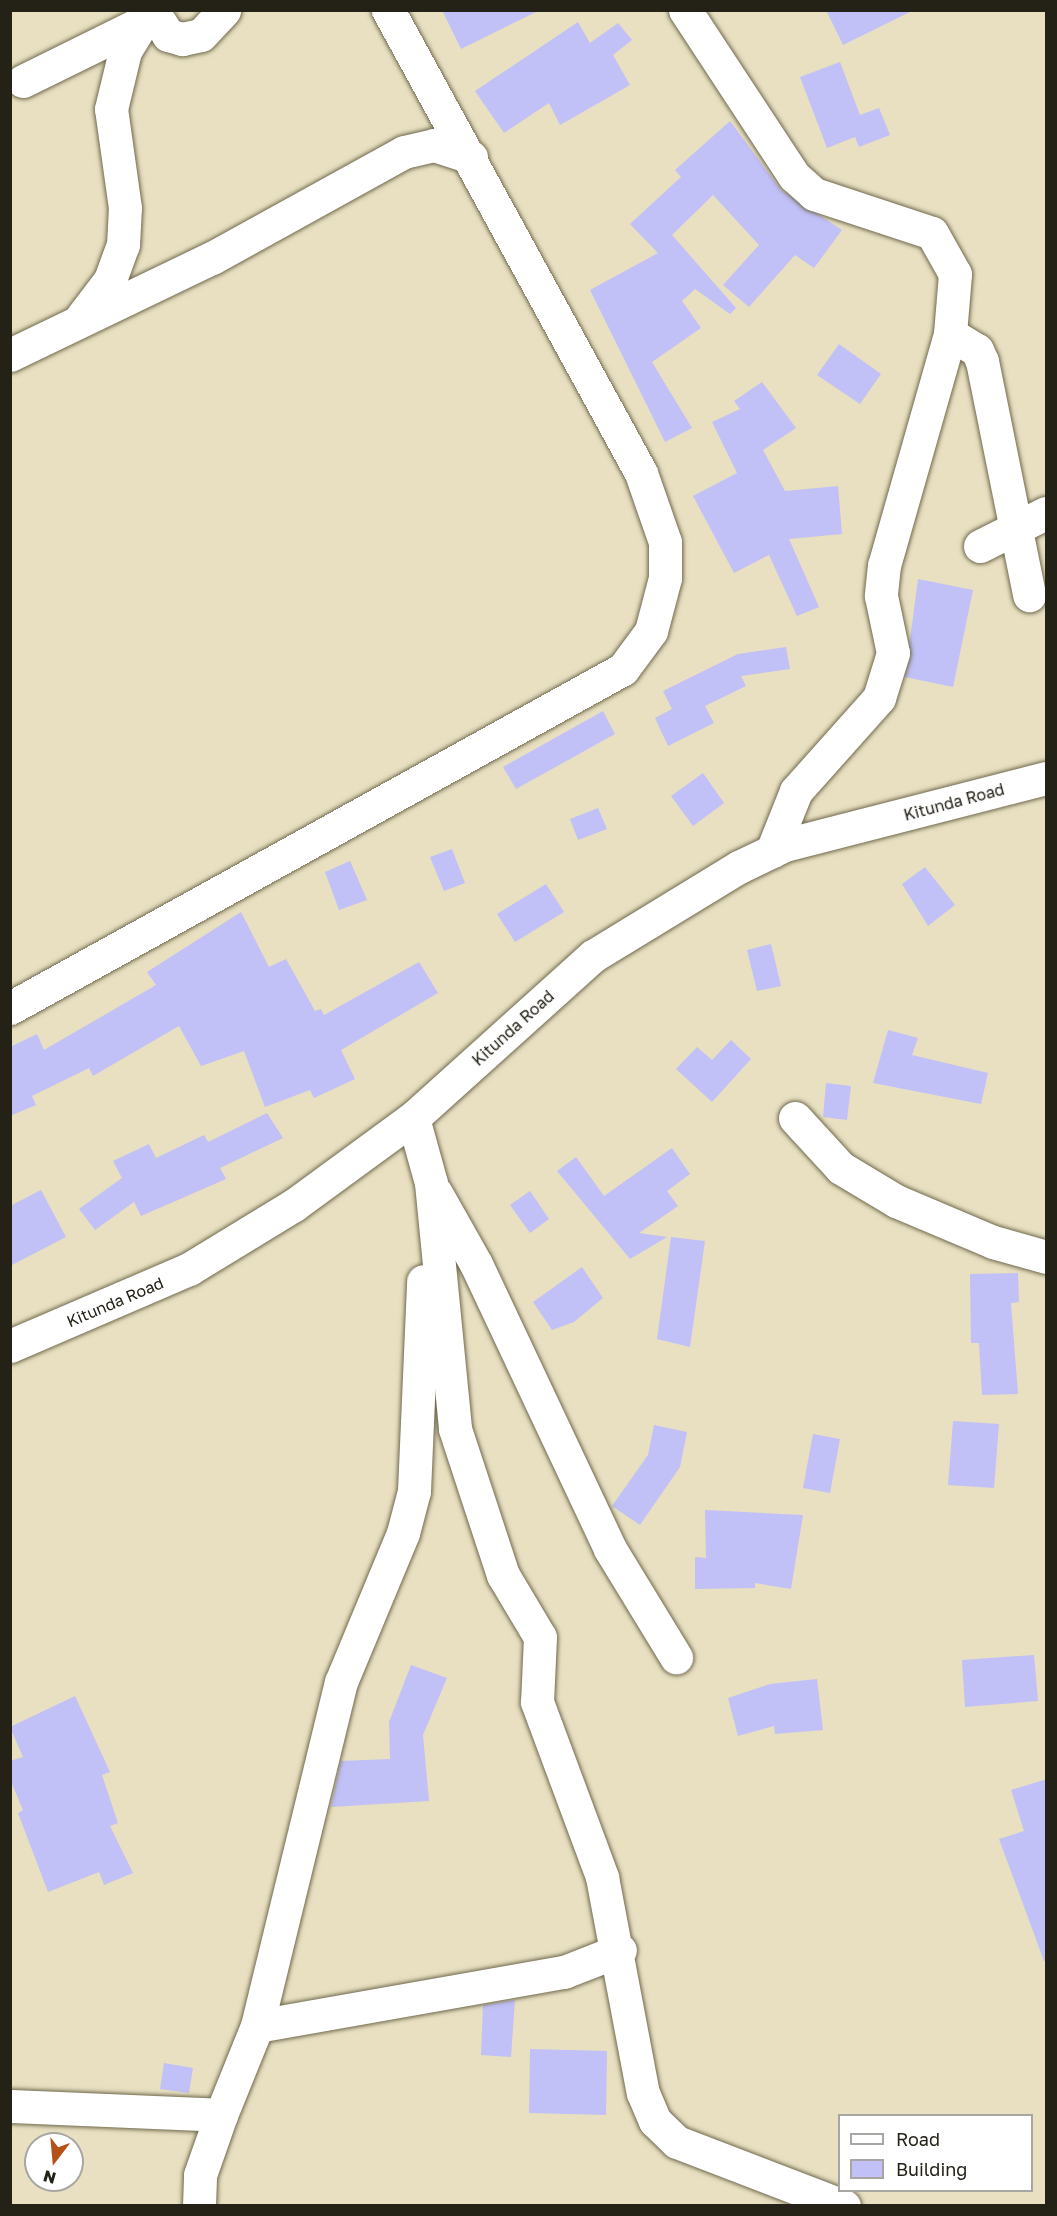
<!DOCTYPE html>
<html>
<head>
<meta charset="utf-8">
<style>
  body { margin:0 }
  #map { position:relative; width:1057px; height:2216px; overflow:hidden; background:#e8e0c1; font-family:"Golos Text",sans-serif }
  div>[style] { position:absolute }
  .building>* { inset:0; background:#c1c0f7 }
  .roads { filter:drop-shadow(0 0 2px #70694e) drop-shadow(0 0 2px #70694e) }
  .minor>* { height:33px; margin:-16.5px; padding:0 16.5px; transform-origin:16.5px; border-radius:16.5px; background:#fff }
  span { translate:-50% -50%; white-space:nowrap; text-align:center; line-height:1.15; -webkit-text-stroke:5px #fff; paint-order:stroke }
  .street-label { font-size:16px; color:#242116 }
  .frame { position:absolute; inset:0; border:12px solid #242116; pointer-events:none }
  .legend { position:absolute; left:838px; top:2114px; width:195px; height:78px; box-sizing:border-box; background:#fff; border:2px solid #a7a6a2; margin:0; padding:8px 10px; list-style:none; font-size:18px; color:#242116 }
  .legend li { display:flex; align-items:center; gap:12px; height:30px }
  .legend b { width:30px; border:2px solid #a7a6a2 }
  .north { position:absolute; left:24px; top:2132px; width:60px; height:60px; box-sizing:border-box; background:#fff; border:2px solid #a7a6a2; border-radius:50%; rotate:196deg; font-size:16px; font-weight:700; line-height:24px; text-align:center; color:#242116 }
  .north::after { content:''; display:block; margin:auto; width:21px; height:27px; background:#b45119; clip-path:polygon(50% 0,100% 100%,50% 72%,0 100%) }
</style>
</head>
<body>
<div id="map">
  <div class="building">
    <div style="clip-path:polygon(442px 10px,540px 10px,461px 49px)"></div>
    <div style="clip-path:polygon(826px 10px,914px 10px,843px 45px)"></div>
    <div style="clip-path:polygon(578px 22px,590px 43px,618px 23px,632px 40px,613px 55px,630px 85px,560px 125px,549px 103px,504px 133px,475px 91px)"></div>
    <div style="clip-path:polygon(840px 62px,860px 115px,879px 108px,890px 135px,859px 147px,855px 137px,827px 148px,800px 77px)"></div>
    <div style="clip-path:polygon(730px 121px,781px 190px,842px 230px,814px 268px,795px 255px,749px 307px,723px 285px,759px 245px,713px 195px,672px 235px,736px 308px,730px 314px,695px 289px,682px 301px,701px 328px,652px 362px,692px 428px,665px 442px,590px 290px,658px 253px,630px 224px,681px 177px,675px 170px)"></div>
    <div style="clip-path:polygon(839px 344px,881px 374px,860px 404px,817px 375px)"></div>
    <div style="clip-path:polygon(762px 382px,796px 428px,763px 450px,785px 491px,838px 486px,842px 534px,789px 539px,819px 607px,797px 616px,769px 555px,734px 573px,693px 496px,737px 473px,712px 422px,740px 409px,734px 401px)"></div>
    <div style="clip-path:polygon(918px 579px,973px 590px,953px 687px,905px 677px)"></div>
    <div style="clip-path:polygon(786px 647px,790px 669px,741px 676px,746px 686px,705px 706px,714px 723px,668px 746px,655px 718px,672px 709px,663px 691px,738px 654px)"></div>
    <div style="clip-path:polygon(603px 711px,615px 734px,516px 789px,503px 767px)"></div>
    <div style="clip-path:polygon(703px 773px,724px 803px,693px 826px,671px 796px)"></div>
    <div style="clip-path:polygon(598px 808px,607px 829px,578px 840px,570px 819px)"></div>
    <div style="clip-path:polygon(452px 849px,465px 883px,444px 891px,430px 857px)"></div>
    <div style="clip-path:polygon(350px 861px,367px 900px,339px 910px,325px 872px)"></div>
    <div style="clip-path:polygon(925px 867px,955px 905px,928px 926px,902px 884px)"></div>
    <div style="clip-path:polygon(546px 884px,564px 912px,515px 942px,497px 914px)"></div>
    <div style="clip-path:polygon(241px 912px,269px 967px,286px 959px,315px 1011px,321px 1009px,324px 1015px,419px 962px,438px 993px,341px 1050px,355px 1079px,314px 1098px,310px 1090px,265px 1107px,244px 1051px,201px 1066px,179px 1026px,93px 1076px,89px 1068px,32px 1096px,36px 1105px,10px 1116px,10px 1047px,37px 1034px,44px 1050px,156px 985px,147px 972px)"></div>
    <div style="clip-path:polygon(771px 944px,781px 986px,757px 991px,747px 950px)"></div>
    <div style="clip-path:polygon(888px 1030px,918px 1038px,912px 1055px,988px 1073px,981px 1104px,873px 1083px)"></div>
    <div style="clip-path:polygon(731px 1040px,751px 1059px,712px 1102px,676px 1069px,697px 1047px,712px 1060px)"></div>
    <div style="clip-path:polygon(826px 1083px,851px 1086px,847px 1120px,823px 1117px)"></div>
    <div style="clip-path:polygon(267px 1113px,283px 1138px,220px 1168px,226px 1179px,141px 1216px,134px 1202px,95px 1230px,79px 1209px,122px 1178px,113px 1161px,149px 1144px,156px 1158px,204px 1135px,208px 1142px)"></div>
    <div style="clip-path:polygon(672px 1148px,690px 1174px,667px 1191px,678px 1206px,639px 1233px,667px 1237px,630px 1259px,557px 1171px,576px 1157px,604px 1196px)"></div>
    <div style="clip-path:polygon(41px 1190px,66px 1237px,10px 1266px,10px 1206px)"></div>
    <div style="clip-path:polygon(530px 1191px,549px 1219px,530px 1233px,510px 1205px)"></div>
    <div style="clip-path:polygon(671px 1237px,705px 1241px,690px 1347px,657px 1339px)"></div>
    <div style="clip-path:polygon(582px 1267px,603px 1298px,574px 1322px,552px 1330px,533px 1302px)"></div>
    <div style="clip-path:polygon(1018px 1273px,1019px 1302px,1011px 1303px,1018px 1394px,982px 1395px,979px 1343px,971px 1343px,970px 1274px)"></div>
    <div style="clip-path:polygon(953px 1421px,999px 1424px,994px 1488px,948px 1485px)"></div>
    <div style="clip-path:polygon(654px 1425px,687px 1432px,680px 1467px,640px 1525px,612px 1506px,648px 1455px)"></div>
    <div style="clip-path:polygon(813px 1434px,840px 1439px,830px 1493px,803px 1488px)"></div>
    <div style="clip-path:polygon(705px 1510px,803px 1515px,791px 1589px,755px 1583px,755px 1588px,695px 1589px,695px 1557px,706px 1558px)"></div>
    <div style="clip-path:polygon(1034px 1655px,1038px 1701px,965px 1707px,962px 1660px)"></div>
    <div style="clip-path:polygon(411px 1665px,447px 1678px,423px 1735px,429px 1801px,331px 1807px,341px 1761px,390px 1759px,389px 1722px)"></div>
    <div style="clip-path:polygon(817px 1679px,823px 1730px,775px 1734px,774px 1726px,738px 1736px,728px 1698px,770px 1684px)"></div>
    <div style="clip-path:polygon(75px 1696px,110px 1772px,102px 1775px,118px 1823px,110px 1826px,133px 1873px,104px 1885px,99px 1872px,48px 1892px,18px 1813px,23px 1810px,10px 1779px,10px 1761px,23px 1757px,10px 1727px)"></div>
    <div style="clip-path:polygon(1047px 1779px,1047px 1961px,1044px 1961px,999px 1839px,1024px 1831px,1011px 1790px)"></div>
    <div style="clip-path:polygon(515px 2000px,511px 2057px,481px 2055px,483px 2005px)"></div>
    <div style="clip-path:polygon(530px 2049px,607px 2051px,606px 2115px,529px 2113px)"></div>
    <div style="clip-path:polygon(164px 2063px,193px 2068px,189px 2093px,160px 2089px)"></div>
  </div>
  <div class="roads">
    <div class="minor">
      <div style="left:152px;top:10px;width:30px;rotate:57deg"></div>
      <div style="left:168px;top:35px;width:15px;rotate:16deg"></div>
      <div style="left:182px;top:39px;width:19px;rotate:-12deg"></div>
      <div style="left:201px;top:35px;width:34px;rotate:-47deg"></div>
      <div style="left:685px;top:10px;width:199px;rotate:56.7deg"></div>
      <div style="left:794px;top:176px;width:27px;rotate:42deg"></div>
      <div style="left:814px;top:194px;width:124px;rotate:18.3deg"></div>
      <div style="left:932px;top:233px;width:47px;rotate:60.7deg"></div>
      <div style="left:955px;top:274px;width:60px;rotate:94.8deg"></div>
      <div style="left:950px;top:334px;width:240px;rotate:105.9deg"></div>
      <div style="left:884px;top:565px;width:31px;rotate:96deg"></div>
      <div style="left:881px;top:596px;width:58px;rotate:78.1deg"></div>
      <div style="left:893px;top:653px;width:47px;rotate:107.3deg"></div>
      <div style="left:879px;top:698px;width:125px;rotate:131.7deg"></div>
      <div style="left:796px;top:791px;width:65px;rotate:111.8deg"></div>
      <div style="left:23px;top:81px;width:127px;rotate:-26.2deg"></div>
      <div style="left:81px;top:318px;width:48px;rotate:-52.7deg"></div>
      <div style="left:110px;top:280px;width:37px;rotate:-70deg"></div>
      <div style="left:123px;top:245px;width:37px;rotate:-87deg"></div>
      <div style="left:125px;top:208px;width:100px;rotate:-98deg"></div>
      <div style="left:111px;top:109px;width:60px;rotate:-76.4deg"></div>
      <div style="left:125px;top:51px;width:48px;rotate:-58.6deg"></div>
      <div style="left:950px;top:334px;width:31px;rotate:31deg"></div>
      <div style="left:977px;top:350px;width:12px;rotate:66deg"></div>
      <div style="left:982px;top:361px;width:239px;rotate:78.6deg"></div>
      <div style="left:10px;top:355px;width:224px;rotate:-25.7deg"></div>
      <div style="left:212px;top:258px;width:219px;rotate:-28.9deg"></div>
      <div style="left:404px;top:152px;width:31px;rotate:-13deg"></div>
      <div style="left:434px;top:145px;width:39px;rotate:18deg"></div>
      <div style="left:980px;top:546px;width:74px;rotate:-26.6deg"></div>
      <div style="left:10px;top:1008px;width:700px;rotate:-28.94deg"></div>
      <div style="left:623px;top:669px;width:47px;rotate:-53.6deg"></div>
      <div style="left:651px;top:631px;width:55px;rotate:-75.2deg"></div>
      <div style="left:665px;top:578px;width:36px;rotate:-90deg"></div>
      <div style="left:665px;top:542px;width:73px;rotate:-109.2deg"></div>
      <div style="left:641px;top:473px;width:528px;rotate:-118.65deg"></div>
      <div style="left:413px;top:1118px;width:67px;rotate:74.5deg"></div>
      <div style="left:431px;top:1183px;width:247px;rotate:84.4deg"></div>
      <div style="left:455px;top:1429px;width:154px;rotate:71.8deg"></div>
      <div style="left:503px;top:1575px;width:72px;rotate:59.2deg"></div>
      <div style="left:540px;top:1637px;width:65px;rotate:92.6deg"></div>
      <div style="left:537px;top:1702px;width:187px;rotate:69.6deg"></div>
      <div style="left:602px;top:1877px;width:220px;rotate:79.3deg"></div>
      <div style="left:643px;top:2093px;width:30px;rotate:67deg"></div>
      <div style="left:655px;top:2121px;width:30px;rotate:44deg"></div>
      <div style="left:677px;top:2142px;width:179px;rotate:21deg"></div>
      <div style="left:795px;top:1118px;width:68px;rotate:47.4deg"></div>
      <div style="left:841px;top:1168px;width:64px;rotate:31deg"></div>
      <div style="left:896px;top:1201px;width:105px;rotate:22.9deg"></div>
      <div style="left:993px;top:1242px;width:55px;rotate:15.8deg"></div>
      <div style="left:436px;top:1193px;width:81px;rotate:60.6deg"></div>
      <div style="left:476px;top:1264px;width:315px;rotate:64.8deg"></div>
      <div style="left:610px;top:1549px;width:127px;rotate:58.6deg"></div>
      <div style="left:10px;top:1346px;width:195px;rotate:-23.3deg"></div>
      <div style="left:189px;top:1269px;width:123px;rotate:-31.4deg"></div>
      <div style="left:294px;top:1205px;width:147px;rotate:-36.2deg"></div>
      <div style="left:413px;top:1118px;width:242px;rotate:-42deg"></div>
      <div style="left:593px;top:956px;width:171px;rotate:-31.4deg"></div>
      <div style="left:739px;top:867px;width:51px;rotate:-25.6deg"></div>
      <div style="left:785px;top:845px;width:269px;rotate:-14.4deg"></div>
      <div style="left:257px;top:2026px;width:312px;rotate:-10deg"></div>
      <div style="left:564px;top:1972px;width:60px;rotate:-21.4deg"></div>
      <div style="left:10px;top:2106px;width:211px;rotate:2.4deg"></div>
      <div style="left:221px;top:2115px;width:96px;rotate:-68deg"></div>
      <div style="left:257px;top:2026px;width:354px;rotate:-76.3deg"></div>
      <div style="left:341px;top:1682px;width:161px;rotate:-67.4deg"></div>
      <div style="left:403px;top:1533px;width:43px;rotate:-75.3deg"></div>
      <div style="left:414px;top:1491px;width:210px;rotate:-87.5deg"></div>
      <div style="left:199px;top:2206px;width:31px;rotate:-88deg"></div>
      <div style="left:200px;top:2175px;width:64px;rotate:-70.7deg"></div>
    </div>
  </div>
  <div class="street-label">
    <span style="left:954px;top:802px;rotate:-15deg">Kitunda Road</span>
    <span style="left:513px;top:1028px;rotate:-42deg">Kitunda Road</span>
    <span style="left:115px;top:1302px;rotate:-23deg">Kitunda Road</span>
  </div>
  <div class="frame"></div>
  <ul class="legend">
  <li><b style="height:8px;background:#fff"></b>Road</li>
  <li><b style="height:16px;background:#c1c0f7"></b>Building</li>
  </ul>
  <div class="north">N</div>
</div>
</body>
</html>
